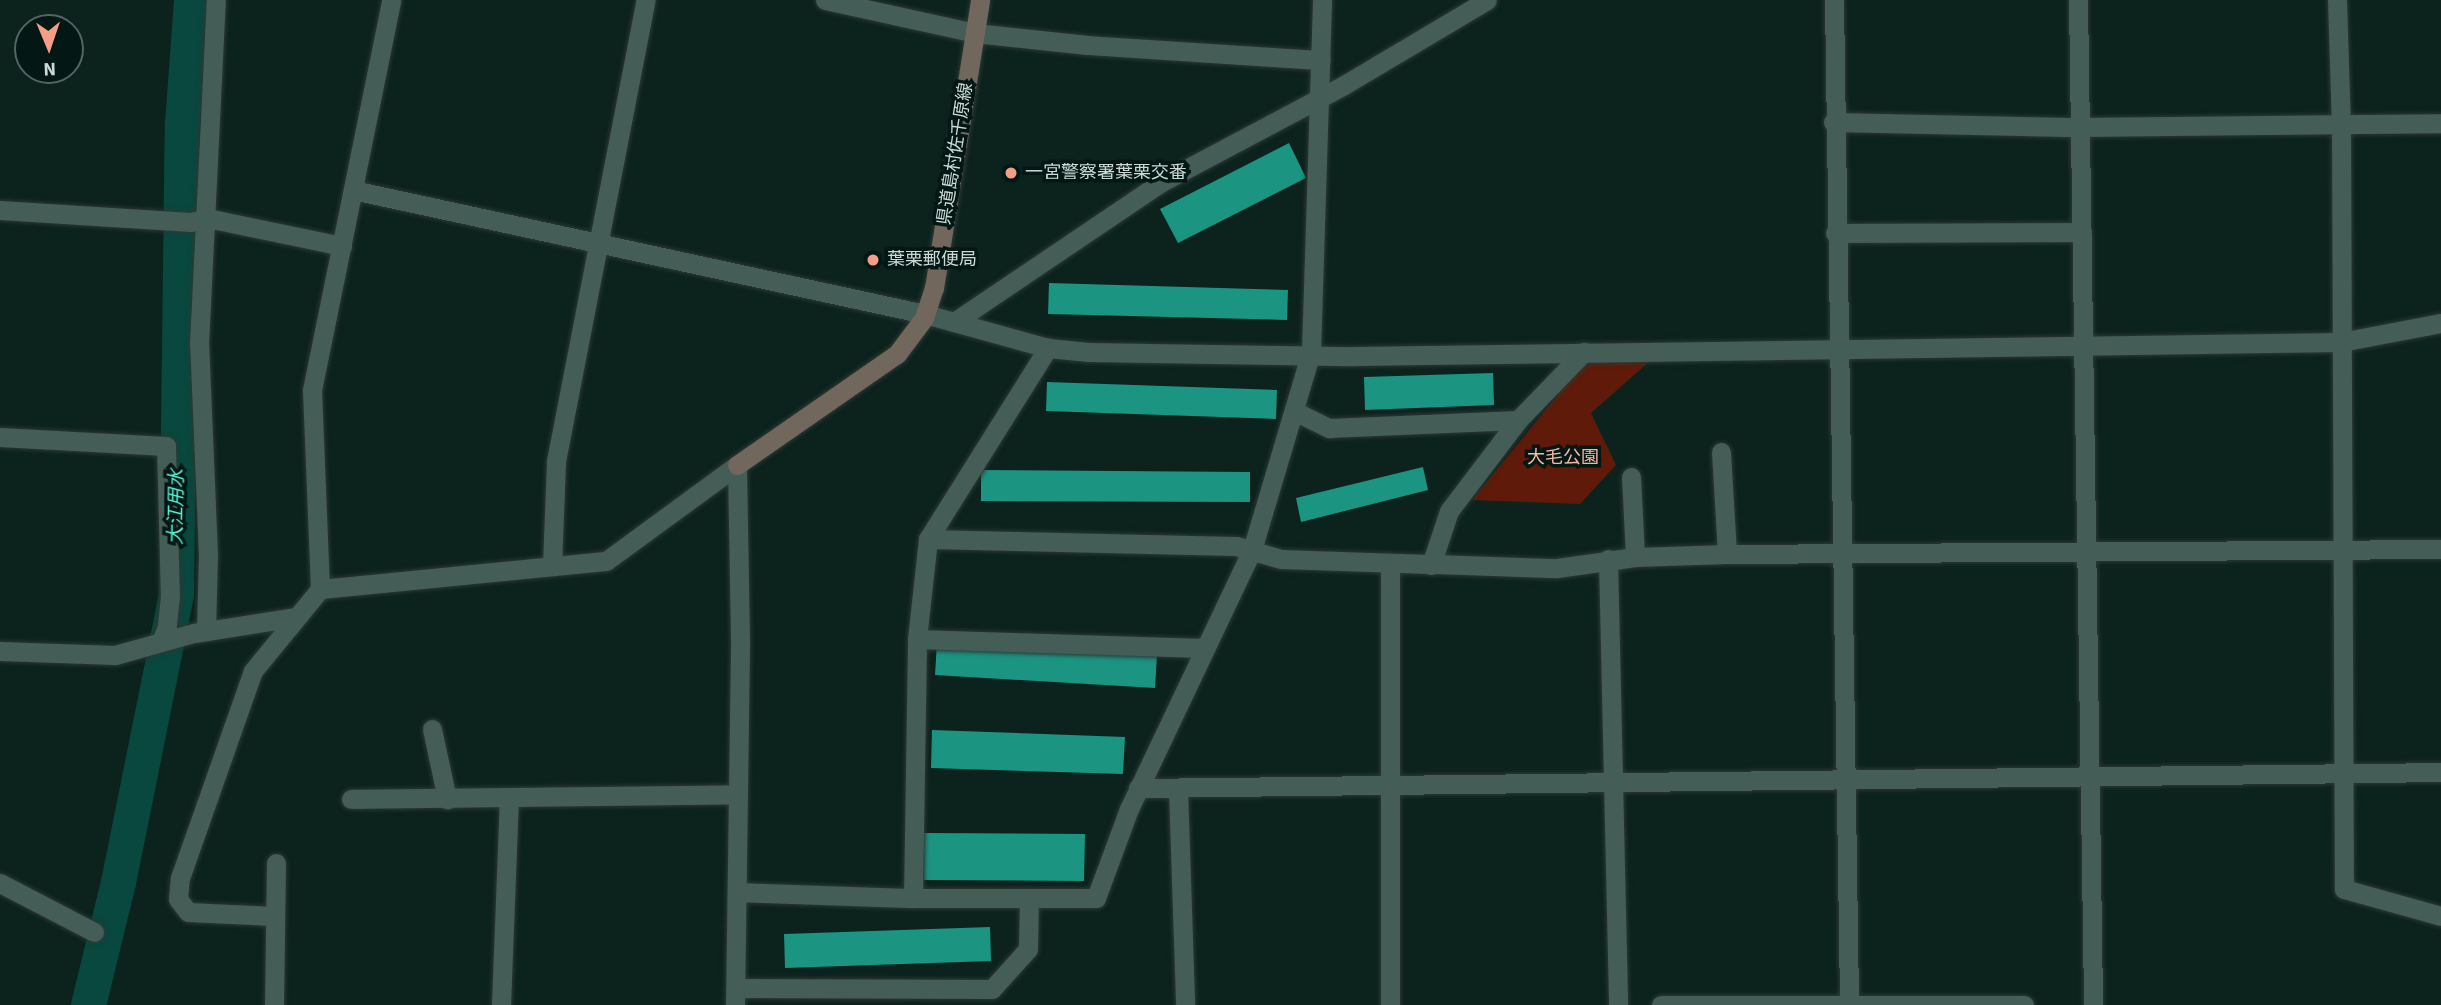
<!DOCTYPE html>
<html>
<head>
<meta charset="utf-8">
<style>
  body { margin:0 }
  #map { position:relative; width:2441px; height:1005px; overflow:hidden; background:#0b221d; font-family:"Source Sans 3","Noto Sans JP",sans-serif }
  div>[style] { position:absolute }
  .green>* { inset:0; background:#5f1a09 }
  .river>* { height:35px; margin:-17.5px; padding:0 17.5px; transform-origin:17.5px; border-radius:17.5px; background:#08483e }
  .building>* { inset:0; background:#1b9481 }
  .roads { filter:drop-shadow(0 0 2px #2d3834) drop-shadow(0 0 2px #2d3834) }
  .minor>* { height:19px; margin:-9.5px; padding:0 9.5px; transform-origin:9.5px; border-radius:9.5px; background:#455d57 }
  .tertiary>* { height:19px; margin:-9.5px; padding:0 9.5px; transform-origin:9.5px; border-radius:9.5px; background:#455d57 }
  .secondary>* { height:19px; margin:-9.5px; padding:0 9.5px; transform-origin:9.5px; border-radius:9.5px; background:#72675c }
  .dots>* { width:19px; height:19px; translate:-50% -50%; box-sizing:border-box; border:4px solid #031814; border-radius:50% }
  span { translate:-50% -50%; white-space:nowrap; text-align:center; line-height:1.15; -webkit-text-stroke:7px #031814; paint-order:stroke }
  .street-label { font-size:18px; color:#ccd9d5 }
  .poi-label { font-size:18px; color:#ccd9d5 }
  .left { translate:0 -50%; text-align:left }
  .park-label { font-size:18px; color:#f7b6a5 }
  .water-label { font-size:19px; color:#59f1d4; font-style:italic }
  .north { position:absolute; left:14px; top:14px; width:70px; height:70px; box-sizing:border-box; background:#031814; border:2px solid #536561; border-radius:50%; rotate:178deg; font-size:19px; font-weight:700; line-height:28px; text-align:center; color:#ccd9d5 }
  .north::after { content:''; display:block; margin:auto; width:24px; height:32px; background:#f49e88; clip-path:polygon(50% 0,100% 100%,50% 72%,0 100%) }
</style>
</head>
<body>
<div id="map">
  <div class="green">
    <div style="clip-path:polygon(1588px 358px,1650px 361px,1591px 413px,1616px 465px,1580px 504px,1472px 500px)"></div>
  </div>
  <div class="river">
    <div style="left:88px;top:1005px;width:127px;rotate:-76.3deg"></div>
    <div style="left:118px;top:882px;width:294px;rotate:-78.6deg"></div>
    <div style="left:176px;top:594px;width:471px;rotate:-89.3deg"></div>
    <div style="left:182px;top:123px;width:123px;rotate:-85.8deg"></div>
  </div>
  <div class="building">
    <div style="clip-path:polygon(1289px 143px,1306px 178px,1178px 243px,1160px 209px)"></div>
    <div style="clip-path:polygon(1049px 283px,1288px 290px,1287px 320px,1048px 314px)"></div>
    <div style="clip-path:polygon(1493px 373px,1494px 405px,1365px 410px,1364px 377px)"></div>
    <div style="clip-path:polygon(1047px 382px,1277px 390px,1276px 419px,1046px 411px)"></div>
    <div style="clip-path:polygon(1423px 467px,1428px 490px,1301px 522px,1296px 498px)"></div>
    <div style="clip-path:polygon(981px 470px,1250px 472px,1250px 502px,981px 501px)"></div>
    <div style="clip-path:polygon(937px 642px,1157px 655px,1155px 688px,935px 675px)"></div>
    <div style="clip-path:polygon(932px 730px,1125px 737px,1123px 774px,931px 768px)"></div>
    <div style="clip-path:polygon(924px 833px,1085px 834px,1084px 881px,924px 880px)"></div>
    <div style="clip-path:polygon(990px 927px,991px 961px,785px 968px,784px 934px)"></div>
  </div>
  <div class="roads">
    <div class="minor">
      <div style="left:825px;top:0;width:154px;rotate:12.4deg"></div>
      <div style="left:975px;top:33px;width:113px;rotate:6.1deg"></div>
      <div style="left:1087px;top:45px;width:234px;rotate:3.7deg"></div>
      <div style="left:1834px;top:0;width:1005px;rotate:89.14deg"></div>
      <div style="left:2078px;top:0;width:1005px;rotate:89.14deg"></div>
      <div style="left:2337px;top:0;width:124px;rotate:88.2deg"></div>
      <div style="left:2341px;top:124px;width:765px;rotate:89.78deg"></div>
      <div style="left:2344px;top:889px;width:101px;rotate:15.6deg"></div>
      <div style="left:1833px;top:122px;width:246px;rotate:1.2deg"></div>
      <div style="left:2079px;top:127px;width:362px;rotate:-0.6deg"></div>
      <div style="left:353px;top:190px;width:585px;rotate:12.23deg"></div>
      <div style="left:925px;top:314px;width:128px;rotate:15.5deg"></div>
      <div style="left:1048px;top:348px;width:41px;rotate:5.6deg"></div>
      <div style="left:1089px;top:352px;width:265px;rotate:0.9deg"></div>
      <div style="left:1354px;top:356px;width:987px;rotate:-0.81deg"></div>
      <div style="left:2341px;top:342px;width:102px;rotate:-10.8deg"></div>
      <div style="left:0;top:210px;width:191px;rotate:3.6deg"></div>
      <div style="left:191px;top:222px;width:16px;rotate:-14deg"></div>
      <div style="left:207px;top:218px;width:138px;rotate:11.7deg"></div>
      <div style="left:1835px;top:233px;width:247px;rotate:-0.2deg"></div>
      <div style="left:954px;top:322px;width:249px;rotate:-34deg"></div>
      <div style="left:1160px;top:183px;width:208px;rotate:-28deg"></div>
      <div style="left:1344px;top:85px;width:166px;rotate:-30.7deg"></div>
      <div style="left:1296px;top:412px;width:37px;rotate:26deg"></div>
      <div style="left:1329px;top:428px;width:189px;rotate:-2.4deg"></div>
      <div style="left:0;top:437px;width:166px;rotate:3.1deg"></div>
      <div style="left:166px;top:446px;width:150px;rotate:88.5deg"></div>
      <div style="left:170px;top:596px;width:31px;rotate:96deg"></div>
      <div style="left:167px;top:627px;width:15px;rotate:113deg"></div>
      <div style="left:1721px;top:452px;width:102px;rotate:86.6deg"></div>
      <div style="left:1631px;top:477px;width:80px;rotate:87.1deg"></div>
      <div style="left:928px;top:539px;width:308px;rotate:1.3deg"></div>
      <div style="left:1236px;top:546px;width:47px;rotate:16.1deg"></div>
      <div style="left:1281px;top:559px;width:276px;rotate:1.9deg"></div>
      <div style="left:1557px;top:568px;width:79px;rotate:-8deg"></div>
      <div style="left:1635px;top:557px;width:92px;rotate:-1.9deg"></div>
      <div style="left:1727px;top:554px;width:714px;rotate:-0.4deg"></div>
      <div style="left:1608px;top:559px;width:446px;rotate:88.7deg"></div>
      <div style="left:1390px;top:564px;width:441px;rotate:90deg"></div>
      <div style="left:1431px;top:565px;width:57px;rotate:-71.6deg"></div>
      <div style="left:1449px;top:511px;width:114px;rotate:-52.8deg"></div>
      <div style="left:1518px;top:420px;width:95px;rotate:-45.9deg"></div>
      <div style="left:552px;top:566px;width:105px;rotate:-87.8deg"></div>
      <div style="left:556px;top:461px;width:470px;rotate:-79deg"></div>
      <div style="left:320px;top:589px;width:287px;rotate:-5.6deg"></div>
      <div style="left:606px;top:561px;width:162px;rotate:-36.2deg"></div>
      <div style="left:206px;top:631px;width:76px;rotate:-88.5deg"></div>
      <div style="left:208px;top:555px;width:211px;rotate:-92.4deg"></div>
      <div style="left:199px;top:344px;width:344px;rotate:-87.2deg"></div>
      <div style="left:917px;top:639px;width:285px;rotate:1.8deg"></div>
      <div style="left:0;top:651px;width:115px;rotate:2deg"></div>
      <div style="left:115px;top:655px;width:82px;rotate:-15.6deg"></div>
      <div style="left:194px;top:633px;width:102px;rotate:-9deg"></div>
      <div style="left:432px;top:729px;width:72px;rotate:77.9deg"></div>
      <div style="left:1138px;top:788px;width:1303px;rotate:-0.7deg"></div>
      <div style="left:1178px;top:789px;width:216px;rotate:88.1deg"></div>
      <div style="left:351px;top:799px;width:387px;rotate:-0.7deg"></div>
      <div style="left:0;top:883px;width:106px;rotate:27.5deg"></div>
      <div style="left:737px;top:892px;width:176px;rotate:2deg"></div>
      <div style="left:913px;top:898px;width:259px;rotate:-89.1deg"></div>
      <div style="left:917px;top:639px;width:101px;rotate:-83.7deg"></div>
      <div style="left:928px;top:539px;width:226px;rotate:-57.9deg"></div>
      <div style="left:913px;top:898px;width:183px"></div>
      <div style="left:1096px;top:898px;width:95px;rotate:-69.7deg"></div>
      <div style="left:1129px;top:809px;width:287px;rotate:-64.6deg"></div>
      <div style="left:1252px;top:550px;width:207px;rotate:-73.4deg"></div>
      <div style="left:1311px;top:352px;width:352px;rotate:-88.2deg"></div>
      <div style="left:274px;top:916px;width:86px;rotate:-177.3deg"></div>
      <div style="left:188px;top:912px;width:16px;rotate:-128deg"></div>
      <div style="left:178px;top:899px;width:21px;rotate:-85deg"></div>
      <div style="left:180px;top:878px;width:219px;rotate:-70.6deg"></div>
      <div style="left:253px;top:671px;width:106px;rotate:-50.7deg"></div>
      <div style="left:320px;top:589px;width:199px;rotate:-92.3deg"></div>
      <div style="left:312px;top:390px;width:398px;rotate:-78.5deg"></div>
      <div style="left:736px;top:988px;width:256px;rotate:0.2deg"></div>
      <div style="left:992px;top:989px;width:54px;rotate:-48deg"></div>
      <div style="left:1028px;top:949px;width:51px;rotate:-88.9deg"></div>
      <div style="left:274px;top:1005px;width:142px;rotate:-89.2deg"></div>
      <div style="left:501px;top:1005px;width:205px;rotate:-87.8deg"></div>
      <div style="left:1661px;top:1005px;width:363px"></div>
    </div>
    <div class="tertiary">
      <div style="left:735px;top:1005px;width:366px;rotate:-89.2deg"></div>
      <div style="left:740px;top:639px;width:174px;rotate:-91deg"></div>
    </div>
    <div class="secondary">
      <div style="left:737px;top:465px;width:195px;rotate:-34.8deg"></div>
      <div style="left:897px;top:354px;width:45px;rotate:-53.1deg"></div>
      <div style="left:924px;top:318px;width:32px;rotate:-72deg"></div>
      <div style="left:934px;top:288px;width:292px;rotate:-80.9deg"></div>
    </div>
  </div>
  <div class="dots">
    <div style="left:1011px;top:173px;background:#f49e88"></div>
    <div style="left:873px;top:260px;background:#f49e88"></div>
  </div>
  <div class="street-label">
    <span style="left:956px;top:154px;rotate:-81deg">県道島村佐千原線</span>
  </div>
  <div class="poi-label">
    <span class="left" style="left:1025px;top:173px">一宮警察署葉栗交番</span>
    <span class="left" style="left:887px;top:260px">葉栗郵便局</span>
  </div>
  <div class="park-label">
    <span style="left:1563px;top:458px">大毛公園</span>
  </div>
  <div class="water-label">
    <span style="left:177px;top:507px;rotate:-89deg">大江用水</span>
  </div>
  <div class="north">N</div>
</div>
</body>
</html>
